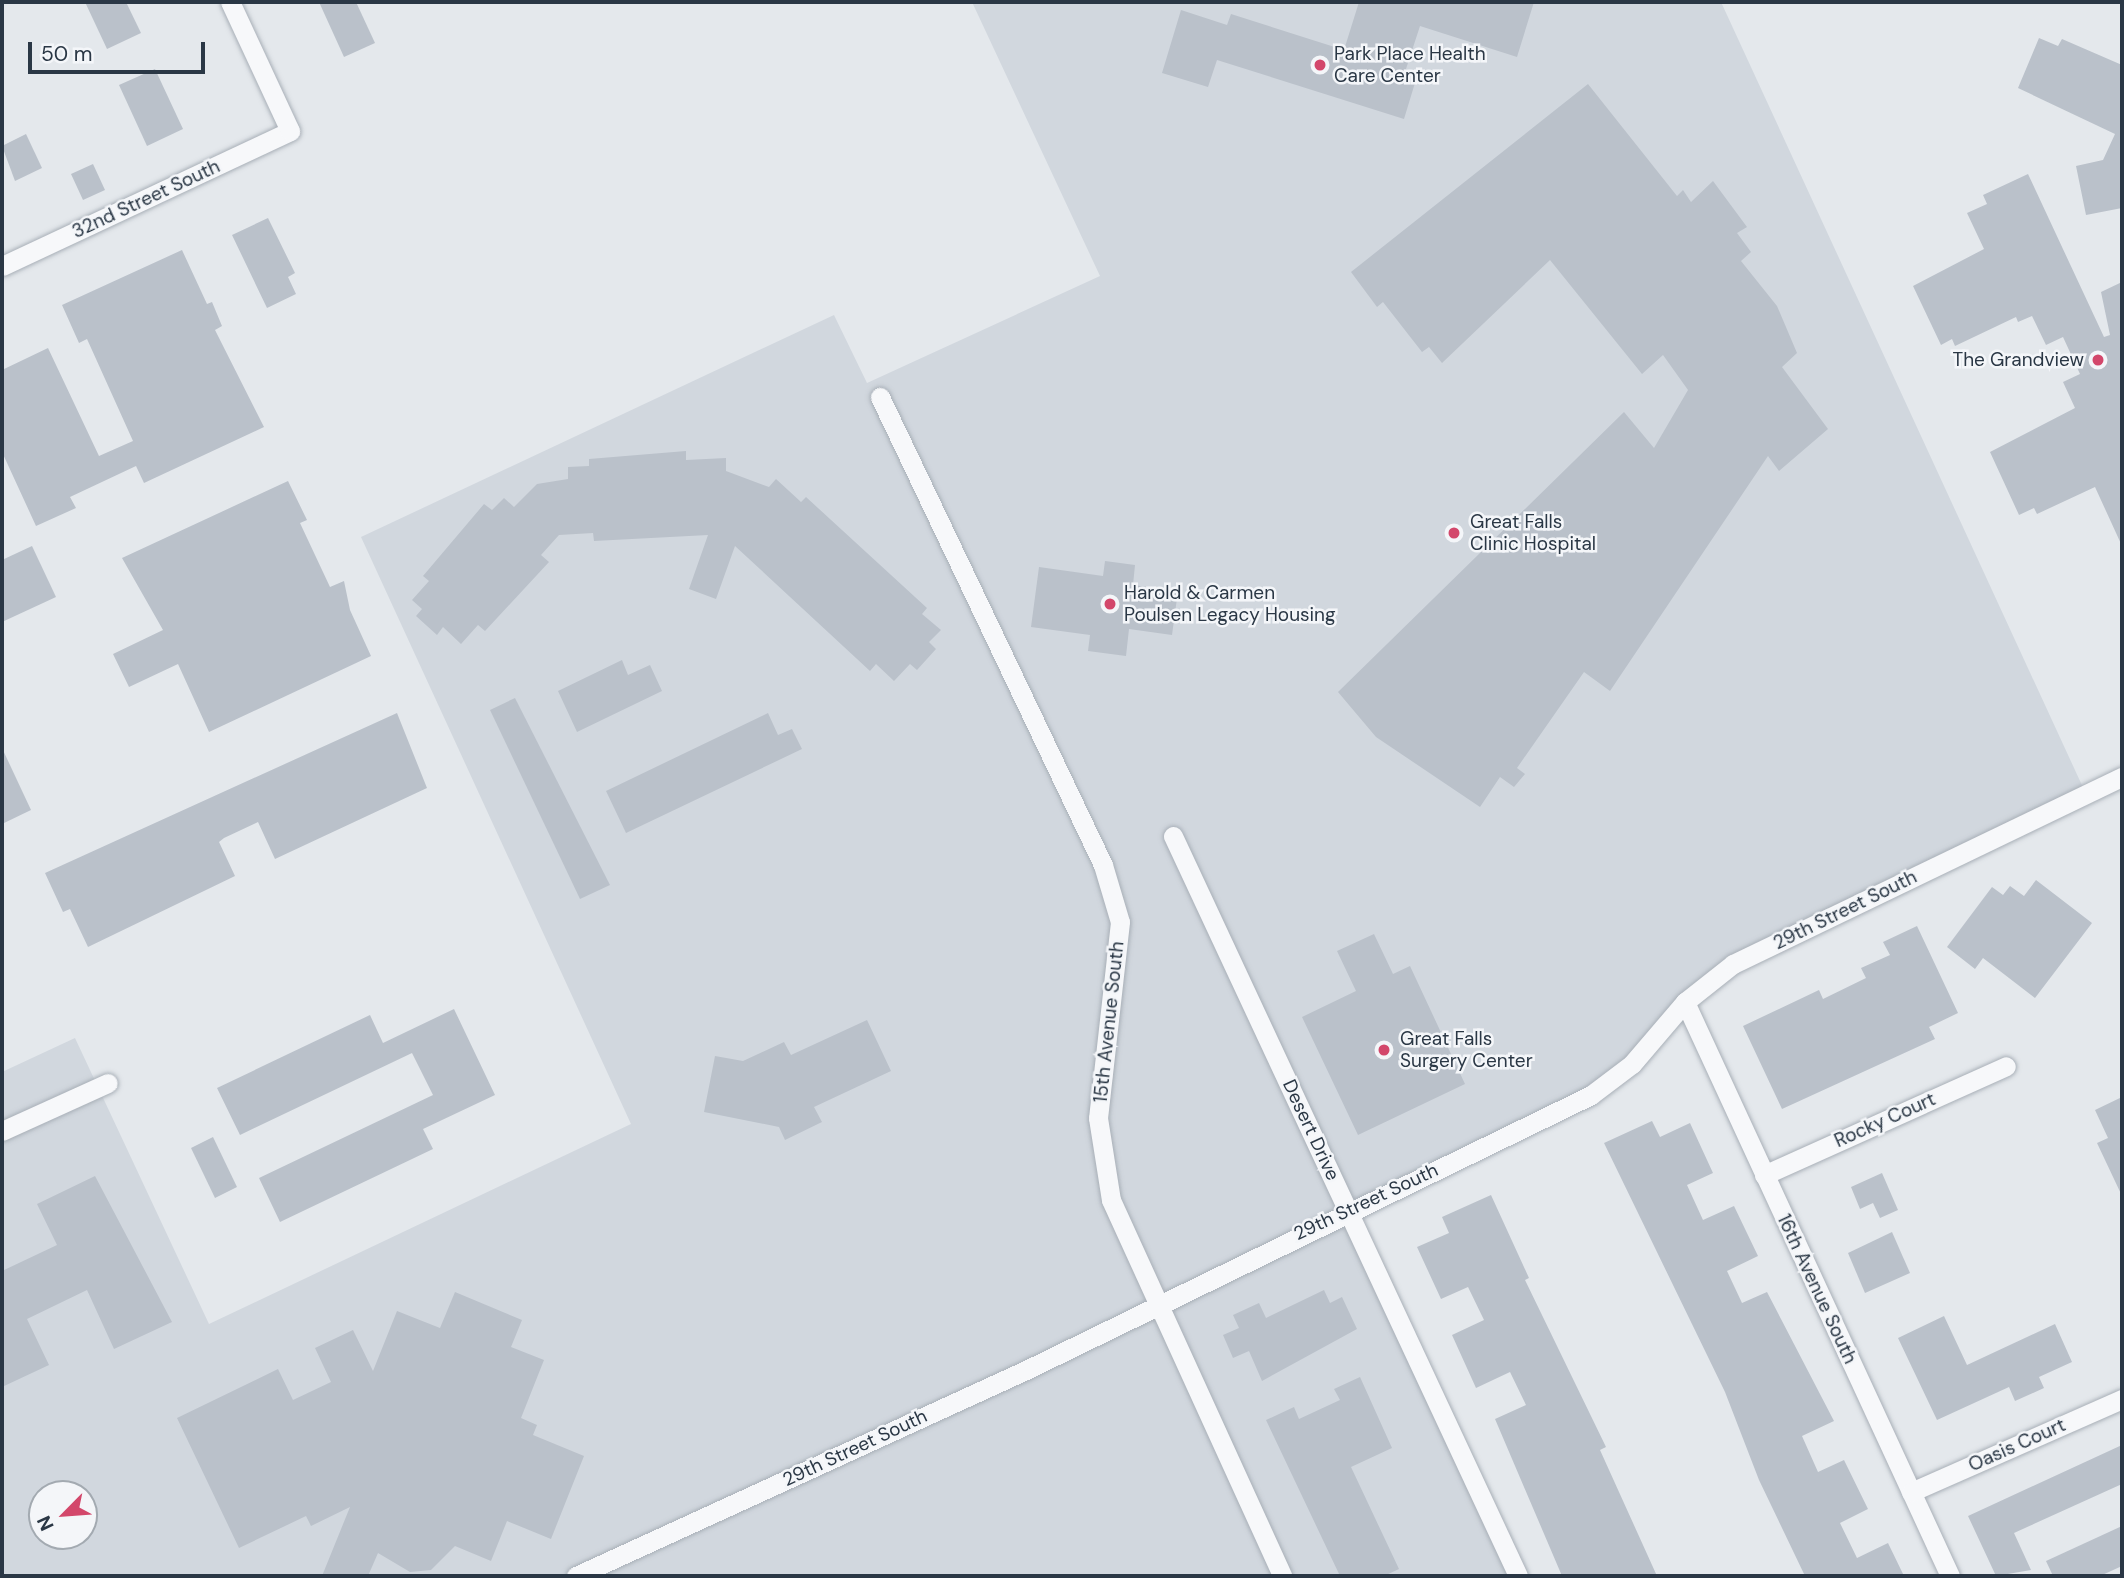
<!DOCTYPE html>
<html>
<head>
<meta charset="utf-8">
<style>
  body { margin:0 }
  #map { position:relative; width:2124px; height:1578px; overflow:hidden; background:#e4e8ec; font-family:"DM Sans",sans-serif }
  div>[style] { position:absolute }
  .built>* { inset:0; background:#d1d7de }
  .building>* { inset:0; background:#bac1ca }
  .roads { filter:drop-shadow(0 0 2px #a8afb7) drop-shadow(0 0 2px #a8afb7) }
  .street>* { height:19px; margin:-9.5px; padding:0 9.5px; transform-origin:9.5px; border-radius:9.5px; background:#f7f8fa }
  .dots>* { width:19px; height:19px; translate:-50% -50%; box-sizing:border-box; border:4px solid #f4f6f9; border-radius:50% }
  span { translate:-50% -50%; white-space:nowrap; text-align:center; line-height:1.15; -webkit-text-stroke:5px #f4f6f9; paint-order:stroke }
  .poi-label { font-size:19px; color:#2a3745 }
  .left { translate:0 -50%; text-align:left }
  .right { translate:-100% -50%; text-align:right }
  .street-label { font-size:19px; color:#2a3745 }
  .frame { position:absolute; inset:0; border:4px solid #2a3745; pointer-events:none }
  .north { position:absolute; left:28px; top:1480px; width:70px; height:70px; box-sizing:border-box; background:#f4f6f9; border:2px solid #a3aab1; border-radius:50%; rotate:245deg; font-size:19px; font-weight:700; line-height:28px; text-align:center; color:#2a3745 }
  .north::after { content:''; display:block; margin:auto; width:24px; height:32px; background:#d3476b; clip-path:polygon(50% 0,100% 100%,50% 72%,0 100%) }
  .scale { position:absolute; left:28px; top:42px; width:177px; height:32px; box-sizing:border-box; border:4px solid #2a3745; border-top:0; padding-left:9px; font-size:21px; line-height:24px; white-space:nowrap; color:#2a3745; -webkit-text-stroke:5px #f4f6f9; paint-order:stroke }
</style>
</head>
<body>
<div id="map">
  <div class="built">
    <div style="clip-path:polygon(evenodd,972px 2px,1721px 2px,2086px 794px,1733px 964px,1632px 1064px,1349px 1210px,1518px 1576px,2px 1576px,2px 1072px,75px 1038px,209px 1324px,631px 1124px,361px 537px,834px 315px,867px 383px,1100px 276px,972px 2px,42px 1494px,84px 1494px,84px 1536px,42px 1536px,42px 1494px)"></div>
  </div>
  <div class="building">
    <div style="clip-path:polygon(85px 2px,126px 2px,141px 33px,107px 49px)"></div>
    <div style="clip-path:polygon(319px 2px,356px 2px,375px 43px,344px 57px)"></div>
    <div style="clip-path:polygon(1359px 2px,1534px 2px,1517px 57px,1420px 26px,1406px 69px,1418px 73px,1404px 119px,1217px 60px,1208px 87px,1162px 73px,1181px 10px,1227px 25px,1231px 14px,1344px 50px)"></div>
    <div style="clip-path:polygon(2039px 38px,2058px 46px,2062px 39px,2122px 65px,2122px 208px,2086px 215px,2076px 166px,2103px 160px,2115px 134px,2018px 88px)"></div>
    <div style="clip-path:polygon(155px 69px,183px 129px,147px 146px,119px 85px)"></div>
    <div style="clip-path:polygon(1588px 84px,1677px 196px,1683px 190px,1691px 202px,1713px 181px,1747px 227px,1737px 233px,1751px 252px,1741px 261px,1777px 306px,1797px 353px,1782px 367px,1828px 429px,1779px 471px,1768px 456px,1610px 691px,1584px 672px,1517px 768px,1525px 774px,1514px 787px,1500px 777px,1480px 807px,1376px 737px,1338px 692px,1624px 412px,1654px 448px,1688px 390px,1663px 355px,1642px 374px,1550px 260px,1442px 363px,1429px 347px,1422px 352px,1383px 302px,1377px 307px,1351px 272px)"></div>
    <div style="clip-path:polygon(26px 134px,42px 168px,15px 181px,2px 146px)"></div>
    <div style="clip-path:polygon(93px 164px,105px 190px,83px 200px,71px 174px)"></div>
    <div style="clip-path:polygon(2028px 174px,2104px 337px,2110px 335px,2101px 292px,2122px 282px,2122px 546px,2095px 487px,2037px 514px,2034px 508px,2019px 515px,1990px 452px,2075px 408px,2063px 382px,2080px 374px,2063px 337px,2046px 345px,2032px 316px,2018px 322px,2016px 317px,1955px 346px,1952px 339px,1941px 345px,1913px 286px,1984px 249px,1967px 213px,1987px 204px,1983px 195px)"></div>
    <div style="clip-path:polygon(268px 218px,295px 273px,288px 277px,296px 294px,267px 308px,232px 235px)"></div>
    <div style="clip-path:polygon(182px 250px,207px 304px,212px 302px,222px 326px,215px 330px,264px 427px,144px 483px,136px 466px,70px 497px,76px 508px,36px 526px,2px 452px,2px 370px,48px 348px,99px 456px,133px 441px,87px 339px,79px 343px,62px 305px)"></div>
    <div style="clip-path:polygon(686px 451px,686px 460px,726px 458px,726px 471px,769px 487px,776px 479px,801px 502px,806px 497px,927px 608px,922px 614px,941px 630px,929px 642px,936px 649px,917px 670px,910px 664px,894px 681px,876px 664px,870px 671px,735px 546px,716px 599px,689px 589px,708px 535px,594px 541px,593px 533px,559px 535px,541px 555px,549px 562px,485px 631px,478px 625px,461px 644px,443px 627px,437px 635px,416px 616px,422px 609px,412px 600px,429px 581px,423px 576px,484px 504px,492px 510px,504px 498px,514px 507px,537px 484px,568px 479px,568px 467px,589px 466px,589px 459px)"></div>
    <div style="clip-path:polygon(288px 481px,307px 520px,300px 523px,330px 587px,344px 581px,350px 610px,371px 656px,209px 732px,178px 664px,129px 687px,113px 654px,163px 630px,122px 558px)"></div>
    <div style="clip-path:polygon(32px 546px,56px 597px,2px 622px,2px 560px)"></div>
    <div style="clip-path:polygon(1105px 561px,1135px 565px,1133px 585px,1178px 591px,1172px 635px,1129px 629px,1126px 656px,1088px 651px,1090px 635px,1031px 627px,1039px 567px,1103px 576px)"></div>
    <div style="clip-path:polygon(622px 660px,628px 675px,650px 665px,662px 691px,577px 732px,558px 691px)"></div>
    <div style="clip-path:polygon(515px 698px,610px 885px,580px 899px,490px 710px)"></div>
    <div style="clip-path:polygon(397px 713px,427px 788px,275px 859px,258px 822px,224px 838px,219px 842px,235px 876px,88px 947px,70px 909px,63px 912px,45px 873px)"></div>
    <div style="clip-path:polygon(768px 713px,778px 735px,792px 729px,802px 749px,626px 833px,606px 791px)"></div>
    <div style="clip-path:polygon(2px 748px,31px 810px,2px 824px)"></div>
    <div style="clip-path:polygon(2036px 880px,2092px 923px,2035px 998px,1983px 958px,1975px 969px,1947px 947px,1992px 887px,2003px 895px,2010px 886px,2024px 896px)"></div>
    <div style="clip-path:polygon(1917px 926px,1958px 1013px,1929px 1027px,1935px 1039px,1782px 1109px,1743px 1026px,1819px 990px,1823px 999px,1866px 978px,1861px 968px,1890px 955px,1883px 942px)"></div>
    <div style="clip-path:polygon(1374px 934px,1393px 974px,1410px 966px,1465px 1084px,1358px 1135px,1302px 1017px,1356px 991px,1337px 951px)"></div>
    <div style="clip-path:polygon(454px 1009px,495px 1095px,423px 1129px,433px 1149px,280px 1222px,259px 1178px,433px 1095px,412px 1053px,240px 1135px,217px 1088px,370px 1015px,383px 1043px)"></div>
    <div style="clip-path:polygon(867px 1020px,891px 1071px,814px 1107px,822px 1122px,785px 1140px,779px 1127px,704px 1112px,715px 1056px,743px 1061px,784px 1042px,791px 1055px)"></div>
    <div style="clip-path:polygon(2122px 1097px,2122px 1196px,2097px 1143px,2108px 1138px,2095px 1110px)"></div>
    <div style="clip-path:polygon(1652px 1121px,1660px 1137px,1690px 1123px,1713px 1173px,1687px 1185px,1703px 1220px,1734px 1206px,1758px 1256px,1727px 1271px,1742px 1303px,1767px 1292px,1834px 1421px,1802px 1436px,1818px 1472px,1844px 1460px,1868px 1509px,1840px 1523px,1857px 1558px,1888px 1543px,1904px 1576px,1805px 1576px,1759px 1480px,1725px 1392px,1604px 1143px)"></div>
    <div style="clip-path:polygon(213px 1137px,237px 1187px,215px 1198px,191px 1148px)"></div>
    <div style="clip-path:polygon(1882px 1173px,1898px 1210px,1880px 1218px,1873px 1203px,1860px 1209px,1851px 1187px)"></div>
    <div style="clip-path:polygon(95px 1176px,172px 1322px,114px 1349px,87px 1290px,27px 1319px,49px 1365px,2px 1387px,2px 1271px,57px 1245px,37px 1204px)"></div>
    <div style="clip-path:polygon(1491px 1195px,1529px 1278px,1525px 1280px,1606px 1447px,1600px 1450px,1657px 1576px,1562px 1576px,1495px 1419px,1526px 1405px,1510px 1372px,1476px 1388px,1452px 1335px,1484px 1320px,1468px 1287px,1441px 1299px,1417px 1247px,1449px 1233px,1442px 1217px)"></div>
    <div style="clip-path:polygon(1892px 1232px,1910px 1273px,1865px 1293px,1848px 1253px)"></div>
    <div style="clip-path:polygon(1324px 1290px,1330px 1303px,1342px 1297px,1357px 1329px,1262px 1381px,1249px 1351px,1233px 1358px,1223px 1335px,1239px 1328px,1233px 1315px,1259px 1303px,1266px 1318px)"></div>
    <div style="clip-path:polygon(455px 1292px,522px 1320px,511px 1347px,544px 1360px,521px 1418px,537px 1425px,533px 1435px,584px 1456px,551px 1539px,507px 1521px,491px 1561px,455px 1546px,431px 1570px,410px 1572px,378px 1553px,368px 1576px,322px 1576px,350px 1507px,311px 1526px,306px 1516px,239px 1548px,177px 1418px,278px 1369px,293px 1400px,331px 1382px,315px 1348px,353px 1330px,373px 1371px,397px 1311px,440px 1328px)"></div>
    <div style="clip-path:polygon(1944px 1316px,1967px 1365px,2055px 1324px,2072px 1362px,2039px 1377px,2044px 1388px,2015px 1401px,2009px 1387px,1937px 1420px,1898px 1338px)"></div>
    <div style="clip-path:polygon(1360px 1377px,1392px 1448px,1351px 1467px,1399px 1569px,1384px 1576px,1340px 1576px,1266px 1420px,1294px 1407px,1299px 1419px,1340px 1400px,1334px 1389px)"></div>
    <div style="clip-path:polygon(2122px 1445px,2122px 1484px,2014px 1533px,2031px 1570px,1996px 1576px,1968px 1516px)"></div>
    <div style="clip-path:polygon(2122px 1526px,2122px 1566px,2100px 1576px,2053px 1576px,2046px 1561px)"></div>
  </div>
  <div class="roads">
    <div class="street">
      <div style="left:2px;top:266px;width:318px;rotate:-25.1deg"></div>
      <div style="left:290px;top:131px;width:142px;rotate:-114.9deg"></div>
      <div style="left:880px;top:397px;width:518px;rotate:64.52deg"></div>
      <div style="left:1103px;top:865px;width:59px;rotate:73.4deg"></div>
      <div style="left:1120px;top:922px;width:197px;rotate:96.4deg"></div>
      <div style="left:1098px;top:1118px;width:83px;rotate:81deg"></div>
      <div style="left:1111px;top:1200px;width:413px;rotate:65.5deg"></div>
      <div style="left:1173px;top:836px;width:816px;rotate:65deg"></div>
      <div style="left:1685px;top:1002px;width:632px;rotate:65.22deg"></div>
      <div style="left:2px;top:1131px;width:116px;rotate:-24.4deg"></div>
      <div style="left:1764px;top:1175px;width:265px;rotate:-24.2deg"></div>
      <div style="left:1911px;top:1492px;width:231px;rotate:-23.8deg"></div>
      <div style="left:576px;top:1576px;width:495px;rotate:-24.6deg"></div>
      <div style="left:1026px;top:1370px;width:628px;rotate:-25.95deg"></div>
      <div style="left:1591px;top:1095px;width:51px;rotate:-37.1deg"></div>
      <div style="left:1632px;top:1064px;width:82px;rotate:-49.5deg"></div>
      <div style="left:1685px;top:1002px;width:61px;rotate:-38.4deg"></div>
      <div style="left:1733px;top:964px;width:432px;rotate:-25.7deg"></div>
    </div>
  </div>
  <div class="dots">
    <div style="left:1320px;top:65px;background:#d3476b"></div>
    <div style="left:2098px;top:360px;background:#d3476b"></div>
    <div style="left:1454px;top:533px;background:#d3476b"></div>
    <div style="left:1110px;top:604px;background:#d3476b"></div>
    <div style="left:1384px;top:1050px;background:#d3476b"></div>
  </div>
  <div class="poi-label">
    <span class="left" style="left:1334px;top:65px">Park Place Health<br>Care Center</span>
    <span class="right" style="left:2084px;top:360px">The Grandview</span>
    <span class="left" style="left:1470px;top:533px">Great Falls<br>Clinic Hospital</span>
    <span class="left" style="left:1124px;top:604px">Harold &amp; Carmen<br>Poulsen Legacy Housing</span>
    <span class="left" style="left:1400px;top:1050px">Great Falls<br>Surgery Center</span>
  </div>
  <div class="street-label">
    <span style="left:146px;top:199px;rotate:-25deg">32nd Street South</span>
    <span style="left:1845px;top:910px;rotate:-26deg">29th Street South</span>
    <span style="left:1109px;top:1022px;rotate:-84deg">15th Avenue South</span>
    <span style="left:1885px;top:1120px;rotate:-24deg">Rocky Court</span>
    <span style="left:1311px;top:1130px;rotate:65deg">Desert Drive</span>
    <span style="left:1366px;top:1202px;rotate:-25deg">29th Street South</span>
    <span style="left:1817px;top:1289px;rotate:65deg">16th Avenue South</span>
    <span style="left:2017px;top:1445px;rotate:-24deg">Oasis Court</span>
    <span style="left:855px;top:1448px;rotate:-25deg">29th Street South</span>
  </div>
  <div class="frame"></div>
  <div class="north">N</div>
  <div class="scale">50 m</div>
</div>
</body>
</html>
